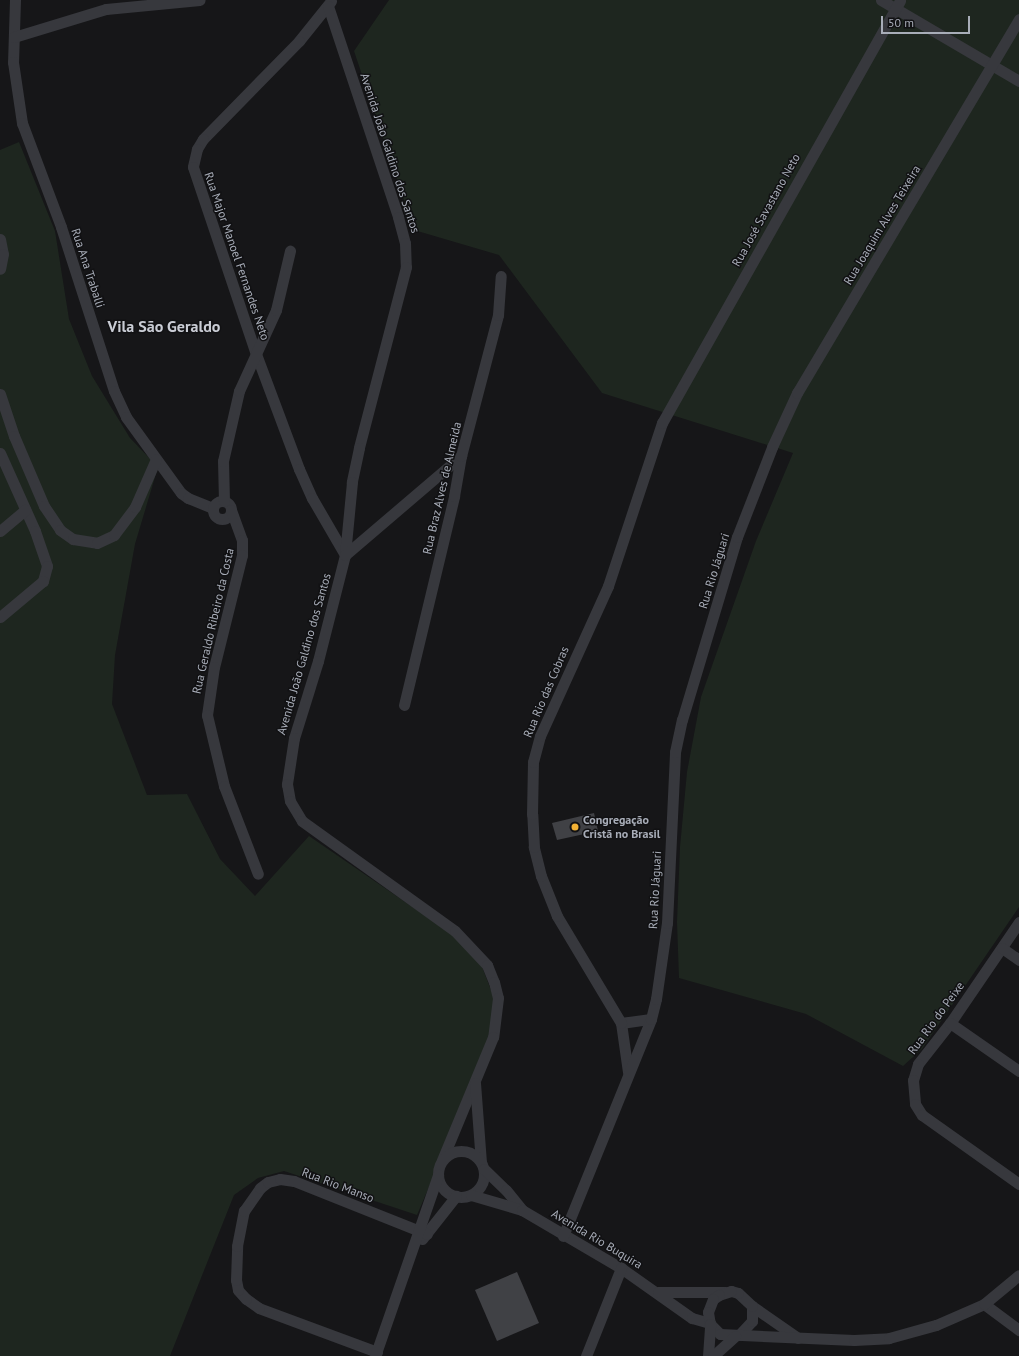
<!DOCTYPE html>
<html>
<head>
<meta charset="utf-8">
<style>
  body { margin:0 }
  #map { position:relative; width:1019px; height:1356px; overflow:hidden; background:#161618; font-family:"PT Sans",sans-serif }
  div>[style] { position:absolute }
  .green>* { inset:0; background:#1e261f }
  .building>* { inset:0; background:#404145 }
  .minor>* { height:11px; margin:-5.5px; padding:0 5.5px; transform-origin:5.5px; border-radius:5.5px; background:#37383d }
  .minor>.ring { margin:-5.5px; padding:0; box-sizing:content-box; background:none; border:11px solid #37383d; border-radius:50% }
  .dots>* { width:11px; height:11px; translate:-50% -50%; box-sizing:border-box; border:2px solid #111113; border-radius:50% }
  span { translate:-50% -50%; white-space:nowrap; text-align:center; line-height:1.15; -webkit-text-stroke:3px #111113; paint-order:stroke }
  .street-label { font-size:12px; color:#a8adb8 }
  .poi-label { font-size:12px; color:#a8adb8; font-weight:700 }
  .left { translate:0 -50%; text-align:left }
  .district-label { font-size:16px; color:#c9ccd4; font-weight:700 }
  .scale { position:absolute; left:881px; top:16px; width:89px; height:18px; box-sizing:border-box; border:2px solid #a8adb8; border-top:0; padding-left:5px; font-size:12px; line-height:14px; white-space:nowrap; color:#a8adb8; -webkit-text-stroke:3px #111113; paint-order:stroke }
</style>
</head>
<body>
<div id="map">
  <div class="green">
    <div style="clip-path:polygon(389px 0,1019px 0,1019px 907px,922px 1049px,903px 1066px,806px 1014px,679px 978px,677px 922px,680px 847px,687px 772px,701px 697px,756px 541px,793px 453px,602px 393px,499px 255px,414px 230px,354px 51px)"></div>
    <div style="clip-path:polygon(19px 142px,55px 231px,69px 319px,92px 376px,130px 438px,158px 467px,135px 544px,115px 655px,112px 704px,147px 795px,187px 794px,220px 859px,255px 896px,309px 836px,459px 939px,481px 964px,494px 998px,493px 1037px,417px 1215px,284px 1171px,258px 1178px,234px 1195px,170px 1356px,0 1356px,0 150px)"></div>
  </div>
  <div class="building">
    <div style="clip-path:polygon(594px 813px,598px 831px,557px 840px,552px 823px)"></div>
    <div style="clip-path:polygon(517px 1272px,539px 1323px,497px 1341px,475px 1290px)"></div>
  </div>
  <div class="minor">
    <div style="left:15px;top:0;width:62px;rotate:91.8deg"></div>
    <div style="left:13px;top:62px;width:62px;rotate:81.6deg"></div>
    <div style="left:22px;top:123px;width:111px;rotate:69.4deg"></div>
    <div style="left:61px;top:227px;width:172px;rotate:72.1deg"></div>
    <div style="left:114px;top:391px;width:29px;rotate:65deg"></div>
    <div style="left:126px;top:417px;width:94px;rotate:54.1deg"></div>
    <div style="left:181px;top:493px;width:9px;rotate:36deg"></div>
    <div style="left:188px;top:498px;width:27px;rotate:22deg"></div>
    <div style="left:881px;top:0;width:160px;rotate:30.4deg"></div>
    <div style="left:331px;top:1px;width:51px;rotate:128.7deg"></div>
    <div style="left:299px;top:41px;width:137px;rotate:134.4deg"></div>
    <div style="left:203px;top:139px;width:12px;rotate:121deg"></div>
    <div style="left:197px;top:149px;width:18px;rotate:103deg"></div>
    <div style="left:193px;top:167px;width:197px;rotate:71.4deg"></div>
    <div style="left:256px;top:354px;width:123px;rotate:69.5deg"></div>
    <div style="left:299px;top:469px;width:32px;rotate:66deg"></div>
    <div style="left:312px;top:498px;width:66px;rotate:59.9deg"></div>
    <div style="left:328px;top:6px;width:222px;rotate:71.6deg"></div>
    <div style="left:398px;top:217px;width:27px;rotate:75deg"></div>
    <div style="left:405px;top:243px;width:24px;rotate:88deg"></div>
    <div style="left:406px;top:267px;width:187px;rotate:104.6deg"></div>
    <div style="left:359px;top:448px;width:35px;rotate:102deg"></div>
    <div style="left:352px;top:482px;width:73px;rotate:95.5deg"></div>
    <div style="left:345px;top:555px;width:109px;rotate:104.3deg"></div>
    <div style="left:318px;top:661px;width:81px;rotate:107.3deg"></div>
    <div style="left:294px;top:738px;width:47px;rotate:98.7deg"></div>
    <div style="left:287px;top:784px;width:17px;rotate:80deg"></div>
    <div style="left:290px;top:801px;width:23px;rotate:59deg"></div>
    <div style="left:302px;top:821px;width:188px;rotate:35.7deg"></div>
    <div style="left:455px;top:931px;width:47px;rotate:46.7deg"></div>
    <div style="left:487px;top:965px;width:18px;rotate:68deg"></div>
    <div style="left:494px;top:982px;width:16px;rotate:76deg"></div>
    <div style="left:498px;top:998px;width:39px;rotate:97deg"></div>
    <div style="left:493px;top:1037px;width:133px;rotate:112.5deg"></div>
    <div style="left:14px;top:37px;width:96px;rotate:-16.9deg"></div>
    <div style="left:106px;top:9px;width:94px;rotate:-5.5deg"></div>
    <div style="left:0;top:239px;width:15px;rotate:79deg"></div>
    <div style="left:3px;top:254px;width:15px;rotate:101deg"></div>
    <div style="left:0;top:394px;width:44px;rotate:71.6deg"></div>
    <div style="left:14px;top:436px;width:76px;rotate:66.8deg"></div>
    <div style="left:44px;top:506px;width:29px;rotate:56deg"></div>
    <div style="left:60px;top:530px;width:16px;rotate:35deg"></div>
    <div style="left:73px;top:539px;width:24px;rotate:9deg"></div>
    <div style="left:97px;top:543px;width:19px;rotate:-25deg"></div>
    <div style="left:114px;top:535px;width:35px;rotate:-53deg"></div>
    <div style="left:135px;top:507px;width:52px;rotate:-66.4deg"></div>
    <div style="left:0;top:453px;width:85px;rotate:65.8deg"></div>
    <div style="left:35px;top:531px;width:37px;rotate:71deg"></div>
    <div style="left:47px;top:566px;width:16px;rotate:105deg"></div>
    <div style="left:43px;top:581px;width:56px;rotate:140.1deg"></div>
    <div class="ring" style="left:213px;top:501px;width:7px;height:7px"></div>
    <div style="left:224px;top:501px;width:40px;rotate:-91.4deg"></div>
    <div style="left:223px;top:461px;width:72px;rotate:-77.1deg"></div>
    <div style="left:239px;top:391px;width:89px;rotate:-65.4deg"></div>
    <div style="left:276px;top:310px;width:61px;rotate:-76.7deg"></div>
    <div style="left:231px;top:510px;width:32px;rotate:70deg"></div>
    <div style="left:242px;top:540px;width:15px;rotate:90deg"></div>
    <div style="left:242px;top:555px;width:115px;rotate:104deg"></div>
    <div style="left:214px;top:667px;width:49px;rotate:98.3deg"></div>
    <div style="left:207px;top:715px;width:73px;rotate:76.5deg"></div>
    <div style="left:224px;top:786px;width:94px;rotate:68.9deg"></div>
    <div style="left:0;top:531px;width:33px;rotate:-40deg"></div>
    <div style="left:345px;top:555px;width:153px;rotate:-40.5deg"></div>
    <div style="left:404px;top:705px;width:215px;rotate:-76.5deg"></div>
    <div style="left:454px;top:496px;width:41px;rotate:-80.1deg"></div>
    <div style="left:461px;top:456px;width:146px;rotate:-75.3deg"></div>
    <div style="left:498px;top:315px;width:39px;rotate:-86deg"></div>
    <div style="left:1019px;top:922px;width:122px;rotate:124.3deg"></div>
    <div style="left:950px;top:1023px;width:52px;rotate:128deg"></div>
    <div style="left:918px;top:1064px;width:17px;rotate:107deg"></div>
    <div style="left:913px;top:1080px;width:24px;rotate:85deg"></div>
    <div style="left:915px;top:1104px;width:13px;rotate:58deg"></div>
    <div style="left:922px;top:1115px;width:119px;rotate:35.4deg"></div>
    <div style="left:1002px;top:948px;width:21px;rotate:35deg"></div>
    <div style="left:621px;top:1023px;width:30px;rotate:-8deg"></div>
    <div style="left:950px;top:1023px;width:84px;rotate:34.8deg"></div>
    <div style="left:628px;top:1072px;width:49px;rotate:-98.1deg"></div>
    <div style="left:621px;top:1023px;width:125px;rotate:-120.9deg"></div>
    <div style="left:557px;top:916px;width:43px;rotate:-111.8deg"></div>
    <div style="left:541px;top:876px;width:30px;rotate:-104deg"></div>
    <div style="left:534px;top:847px;width:33px;rotate:-93deg"></div>
    <div style="left:532px;top:814px;width:52px;rotate:-88.9deg"></div>
    <div style="left:533px;top:762px;width:27px;rotate:-75deg"></div>
    <div style="left:540px;top:736px;width:165px;rotate:-65.6deg"></div>
    <div style="left:608px;top:586px;width:172px;rotate:-71.7deg"></div>
    <div style="left:662px;top:423px;width:485px;rotate:-60.6deg"></div>
    <div style="left:475px;top:1083px;width:79px;rotate:85.7deg"></div>
    <div class="ring" style="left:438px;top:1151px;width:35px;height:35px"></div>
    <div style="left:484px;top:1169px;width:30px;rotate:44deg"></div>
    <div style="left:506px;top:1190px;width:26px;rotate:51deg"></div>
    <div style="left:471px;top:1195px;width:53px;rotate:16.4deg"></div>
    <div style="left:522px;top:1210px;width:115px;rotate:30.4deg"></div>
    <div style="left:621px;top:1268px;width:87px;rotate:35.2deg"></div>
    <div style="left:692px;top:1318px;width:19px;rotate:16deg"></div>
    <div style="left:563px;top:1236px;width:234px;rotate:-67.9deg"></div>
    <div style="left:651px;top:1019px;width:21px;rotate:-76deg"></div>
    <div style="left:656px;top:999px;width:77px;rotate:-81.8deg"></div>
    <div style="left:667px;top:923px;width:171px;rotate:-87.3deg"></div>
    <div style="left:675px;top:752px;width:33px;rotate:-78deg"></div>
    <div style="left:682px;top:720px;width:191px;rotate:-73.3deg"></div>
    <div style="left:737px;top:537px;width:97px;rotate:-68.7deg"></div>
    <div style="left:772px;top:447px;width:60px;rotate:-65.2deg"></div>
    <div style="left:797px;top:393px;width:435px;rotate:-59.3deg"></div>
    <div style="left:422px;top:1239px;width:55px;rotate:-51.7deg"></div>
    <div style="left:658px;top:1292px;width:67px"></div>
    <div style="left:984px;top:1304px;width:44px;rotate:36.6deg"></div>
    <div style="left:752px;top:1306px;width:56px;rotate:34.8deg"></div>
    <div style="left:739px;top:1335px;width:19px;rotate:-47deg"></div>
    <div style="left:752px;top:1321px;width:15px;rotate:-90deg"></div>
    <div style="left:752px;top:1306px;width:19px;rotate:-137deg"></div>
    <div style="left:738px;top:1293px;width:7px;rotate:-164deg"></div>
    <div style="left:731px;top:1291px;width:13px;rotate:162deg"></div>
    <div style="left:719px;top:1295px;width:7px;rotate:146deg"></div>
    <div style="left:713px;top:1299px;width:14px;rotate:111deg"></div>
    <div style="left:708px;top:1312px;width:12px;rotate:81deg"></div>
    <div style="left:710px;top:1324px;width:14px;rotate:45deg"></div>
    <div style="left:720px;top:1334px;width:134px;rotate:2.6deg"></div>
    <div style="left:854px;top:1340px;width:35px;rotate:-3deg"></div>
    <div style="left:889px;top:1338px;width:49px;rotate:-15.5deg"></div>
    <div style="left:936px;top:1325px;width:52px;rotate:-23.6deg"></div>
    <div style="left:984px;top:1304px;width:45px;rotate:-39.6deg"></div>
    <div style="left:377px;top:1352px;width:126px;rotate:-159.6deg"></div>
    <div style="left:259px;top:1308px;width:16px;rotate:-145deg"></div>
    <div style="left:246px;top:1299px;width:12px;rotate:-132deg"></div>
    <div style="left:238px;top:1290px;width:10px;rotate:-101deg"></div>
    <div style="left:236px;top:1280px;width:34px;rotate:-88deg"></div>
    <div style="left:237px;top:1246px;width:36px;rotate:-79deg"></div>
    <div style="left:244px;top:1211px;width:28px;rotate:-55deg"></div>
    <div style="left:260px;top:1188px;width:10px;rotate:-37deg"></div>
    <div style="left:268px;top:1182px;width:12px;rotate:-14deg"></div>
    <div style="left:280px;top:1179px;width:14px;rotate:8deg"></div>
    <div style="left:294px;top:1181px;width:143px;rotate:21.7deg"></div>
    <div style="left:375px;top:1356px;width:192px;rotate:-70.8deg"></div>
    <div style="left:586px;top:1356px;width:95px;rotate:-68.3deg"></div>
    <div style="left:708px;top:1356px;width:32px;rotate:-86deg"></div>
    <div style="left:713px;top:1356px;width:30px;rotate:-42deg"></div>
  </div>
  <div class="dots">
    <div style="left:575px;top:827px;background:#f2b134"></div>
  </div>
  <div class="street-label">
    <span style="left:390px;top:153px;rotate:72deg">Avenida João Galdino dos Santos</span>
    <span style="left:766px;top:210px;rotate:-61deg">Rua José Savastano Neto</span>
    <span style="left:882px;top:225px;rotate:-59deg">Rua Joaquim Alves Teixeira</span>
    <span style="left:237px;top:256px;rotate:71deg">Rua Major Manoel Fernandes Neto</span>
    <span style="left:88px;top:268px;rotate:72deg">Rua Ana Traballi</span>
    <span style="left:442px;top:488px;rotate:-77deg">Rua Braz Alves de Almeida</span>
    <span style="left:714px;top:571px;rotate:-73deg">Rua Rio Jáguari</span>
    <span style="left:213px;top:621px;rotate:-77deg">Rua Geraldo Ribeiro da Costa</span>
    <span style="left:304px;top:654px;rotate:-74deg">Avenida João Galdino dos Santos</span>
    <span style="left:546px;top:692px;rotate:-67deg">Rua Rio das Cobras</span>
    <span style="left:655px;top:890px;rotate:-87deg">Rua Rio Jáguari</span>
    <span style="left:936px;top:1018px;rotate:-54deg">Rua Rio do Peixe</span>
    <span style="left:338px;top:1185px;rotate:21deg">Rua Rio Manso</span>
    <span style="left:597px;top:1239px;rotate:31deg">Avenida Rio Buquira</span>
  </div>
  <div class="poi-label">
    <span class="left" style="left:583px;top:827px">Congregação<br>Cristã no Brasil</span>
  </div>
  <div class="district-label">
    <span style="left:164px;top:326px">Vila São Geraldo</span>
  </div>
  <div class="scale">50 m</div>
</div>
</body>
</html>
